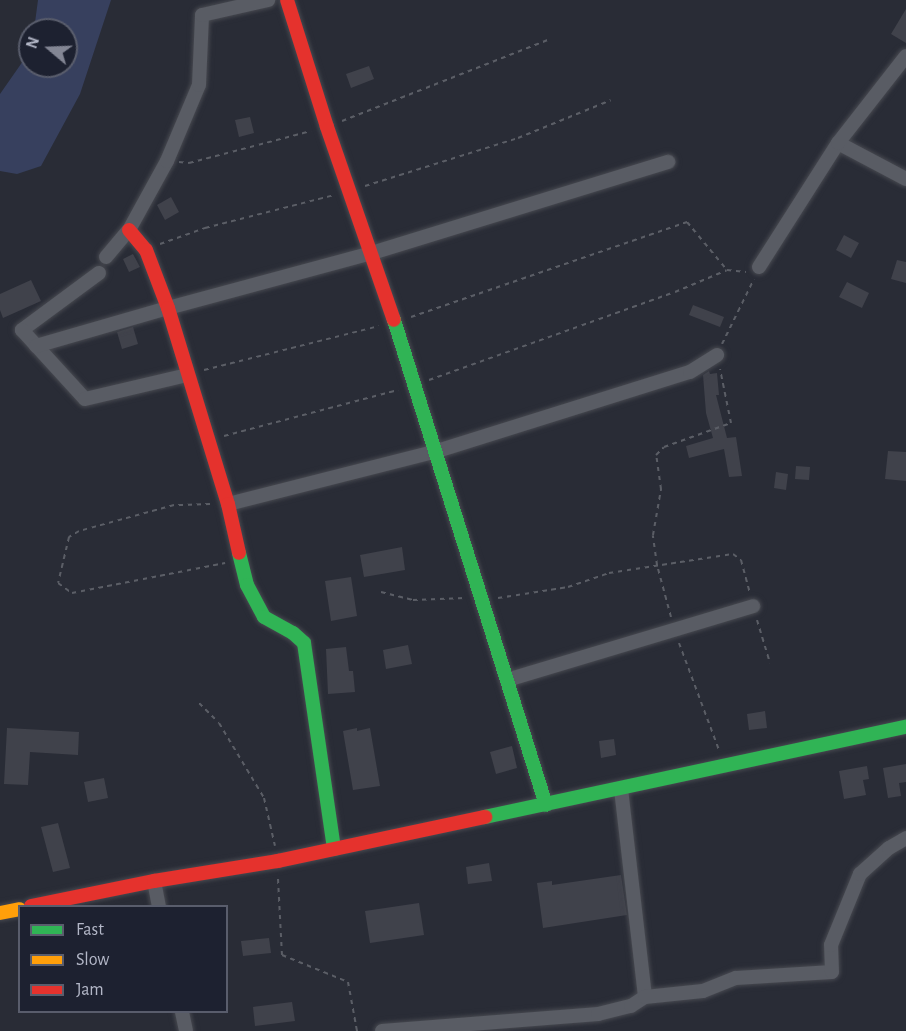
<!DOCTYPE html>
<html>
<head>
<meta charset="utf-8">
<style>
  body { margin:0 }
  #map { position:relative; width:906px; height:1031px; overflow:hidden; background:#292c36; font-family:"Alegreya Sans",sans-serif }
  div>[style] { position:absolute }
  .water>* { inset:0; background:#37405e }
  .building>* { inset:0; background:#40424b }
  .path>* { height:2px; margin-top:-1px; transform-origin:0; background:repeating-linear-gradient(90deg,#5b5e66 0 4.5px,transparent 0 9px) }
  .roads { filter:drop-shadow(0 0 2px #474950) drop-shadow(0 0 2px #474950) }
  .street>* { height:14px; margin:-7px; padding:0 7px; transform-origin:7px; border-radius:7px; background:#595c64 }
  .fast>* { height:14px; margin:-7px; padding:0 7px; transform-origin:7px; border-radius:7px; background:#30b455 }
  .slow>* { height:14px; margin:-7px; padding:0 7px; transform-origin:7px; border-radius:7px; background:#ff9f0a }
  .jam>* { height:14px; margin:-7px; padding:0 7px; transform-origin:7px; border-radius:7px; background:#e5322d }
  span { translate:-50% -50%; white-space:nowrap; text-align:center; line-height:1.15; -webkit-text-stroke:4.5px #1d2130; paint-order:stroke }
  .legend { position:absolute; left:18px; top:905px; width:210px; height:108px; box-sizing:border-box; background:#1d2130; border:2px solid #595d6c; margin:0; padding:8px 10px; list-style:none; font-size:18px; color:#b3b7c7 }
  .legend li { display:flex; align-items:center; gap:12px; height:30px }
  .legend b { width:30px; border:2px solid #595d6c }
  .north { position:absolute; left:18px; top:18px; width:60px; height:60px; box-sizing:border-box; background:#1d2130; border:2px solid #595d6c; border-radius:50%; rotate:289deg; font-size:16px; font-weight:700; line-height:24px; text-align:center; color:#b3b7c7 }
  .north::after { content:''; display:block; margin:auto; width:21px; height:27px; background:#838694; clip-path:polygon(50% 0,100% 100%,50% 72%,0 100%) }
</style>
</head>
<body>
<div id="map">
  <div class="water">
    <div style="clip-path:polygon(38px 0,111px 0,80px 94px,41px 166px,17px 174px,0 171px,0 94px,30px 51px,30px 66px,66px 66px,66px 30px,34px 30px)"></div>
  </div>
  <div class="building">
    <div style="clip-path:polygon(906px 9px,906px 43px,891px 34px)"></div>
    <div style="clip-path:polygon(369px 66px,374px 79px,351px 88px,346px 74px)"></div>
    <div style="clip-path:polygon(250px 117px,254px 133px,239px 137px,235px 120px)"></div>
    <div style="clip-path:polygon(171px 197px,179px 212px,165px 220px,157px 205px)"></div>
    <div style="clip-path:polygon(844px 235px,859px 243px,851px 258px,836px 250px)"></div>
    <div style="clip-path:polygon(133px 254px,140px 267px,129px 272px,123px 259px)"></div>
    <div style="clip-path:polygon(897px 260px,906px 262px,906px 283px,891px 279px)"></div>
    <div style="clip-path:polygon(31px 280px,41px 301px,3px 318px,0 310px,0 294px)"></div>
    <div style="clip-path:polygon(847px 282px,869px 293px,862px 308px,839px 297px)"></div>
    <div style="clip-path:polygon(693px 305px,724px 317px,720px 327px,689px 315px)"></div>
    <div style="clip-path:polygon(133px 327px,138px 344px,122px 349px,117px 332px)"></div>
    <div style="clip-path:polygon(709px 371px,710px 374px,717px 373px,719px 395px,716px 395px,727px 438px,736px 437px,742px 476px,729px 477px,724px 449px,689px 458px,686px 446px,713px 438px,706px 413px,703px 375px)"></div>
    <div style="clip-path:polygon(888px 451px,906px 452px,906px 481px,885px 479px)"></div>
    <div style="clip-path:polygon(796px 466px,810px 467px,809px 480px,795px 479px)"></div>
    <div style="clip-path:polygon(776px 472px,788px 474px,786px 490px,774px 488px)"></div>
    <div style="clip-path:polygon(402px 547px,405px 570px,364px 577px,360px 555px)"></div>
    <div style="clip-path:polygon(351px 577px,357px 616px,331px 621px,325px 581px)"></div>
    <div style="clip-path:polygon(408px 645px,412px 664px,386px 669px,383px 650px)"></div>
    <div style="clip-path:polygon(346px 647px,349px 671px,353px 671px,355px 692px,328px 694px,326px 649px)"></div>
    <div style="clip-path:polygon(765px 711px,767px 728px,749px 730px,747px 714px)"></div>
    <div style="clip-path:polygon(7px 728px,79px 732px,78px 755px,30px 752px,28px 785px,4px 784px)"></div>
    <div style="clip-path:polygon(357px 728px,357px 731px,370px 728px,380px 786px,353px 790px,343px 731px)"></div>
    <div style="clip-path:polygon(614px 739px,616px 755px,601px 758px,599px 741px)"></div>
    <div style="clip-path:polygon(512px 746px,517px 768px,496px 774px,490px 752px)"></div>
    <div style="clip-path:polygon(906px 764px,906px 782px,899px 783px,901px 796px,888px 798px,883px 768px)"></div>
    <div style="clip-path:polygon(867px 766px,869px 779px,863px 780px,866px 795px,844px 799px,839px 771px)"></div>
    <div style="clip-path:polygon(104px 778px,108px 798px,88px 802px,84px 782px)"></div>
    <div style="clip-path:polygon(58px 823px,70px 868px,53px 872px,41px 827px)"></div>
    <div style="clip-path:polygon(489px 863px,492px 881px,468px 884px,466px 867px)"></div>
    <div style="clip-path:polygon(621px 875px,627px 915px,543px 928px,537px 883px,552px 881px,552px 885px)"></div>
    <div style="clip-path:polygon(419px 903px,424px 935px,370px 943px,365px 911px)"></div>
    <div style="clip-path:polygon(269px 938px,271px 953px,243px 956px,241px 941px)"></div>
    <div style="clip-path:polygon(292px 1002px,295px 1021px,255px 1026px,253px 1007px)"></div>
  </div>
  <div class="path">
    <div style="left:342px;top:121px;width:221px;rotate:-21.5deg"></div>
    <div style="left:179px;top:162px;width:10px;rotate:6deg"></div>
    <div style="left:189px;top:163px;width:126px;rotate:-14.7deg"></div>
    <div style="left:365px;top:186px;width:160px;rotate:-17.4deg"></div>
    <div style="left:518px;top:138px;width:100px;rotate:-22.2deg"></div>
    <div style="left:160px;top:244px;width:48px;rotate:-19.6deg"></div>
    <div style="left:205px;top:228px;width:133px;rotate:-14.3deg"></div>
    <div style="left:411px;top:317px;width:292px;rotate:-19deg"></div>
    <div style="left:687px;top:222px;width:62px;rotate:50.2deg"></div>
    <div style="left:722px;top:344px;width:72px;rotate:-63.8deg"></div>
    <div style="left:204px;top:370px;width:180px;rotate:-14.1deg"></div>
    <div style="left:429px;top:380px;width:261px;rotate:-19.7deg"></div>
    <div style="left:675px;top:292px;width:56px;rotate:-22.9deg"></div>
    <div style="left:727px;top:270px;width:19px;rotate:6deg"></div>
    <div style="left:224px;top:436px;width:180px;rotate:-14.8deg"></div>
    <div style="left:210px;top:504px;width:36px;rotate:178deg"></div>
    <div style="left:174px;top:505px;width:98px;rotate:164.7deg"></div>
    <div style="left:79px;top:531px;width:12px;rotate:149deg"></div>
    <div style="left:69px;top:537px;width:47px;rotate:103.4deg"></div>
    <div style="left:58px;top:583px;width:17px;rotate:36deg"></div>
    <div style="left:72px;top:593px;width:156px;rotate:-11.1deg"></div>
    <div style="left:381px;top:592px;width:33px;rotate:14deg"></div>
    <div style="left:413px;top:600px;width:52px;rotate:-2.2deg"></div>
    <div style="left:498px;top:598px;width:71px;rotate:-8.9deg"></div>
    <div style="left:568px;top:587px;width:43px;rotate:-18.9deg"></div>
    <div style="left:609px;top:573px;width:125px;rotate:-8.7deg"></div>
    <div style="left:733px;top:554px;width:10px;rotate:37deg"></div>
    <div style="left:741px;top:560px;width:35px;rotate:75deg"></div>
    <div style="left:671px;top:617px;width:54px;rotate:-105.1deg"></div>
    <div style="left:657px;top:565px;width:30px;rotate:-98deg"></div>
    <div style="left:653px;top:535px;width:47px;rotate:-80.1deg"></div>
    <div style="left:661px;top:489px;width:34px;rotate:-98deg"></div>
    <div style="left:656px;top:455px;width:11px;rotate:-45deg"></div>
    <div style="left:664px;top:447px;width:71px;rotate:-19.7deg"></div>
    <div style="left:731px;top:423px;width:55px;rotate:-101.5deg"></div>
    <div style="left:757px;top:620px;width:45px;rotate:73.2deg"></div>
    <div style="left:679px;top:643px;width:114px;rotate:69.5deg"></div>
    <div style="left:199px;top:703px;width:28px;rotate:45deg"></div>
    <div style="left:219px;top:723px;width:87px;rotate:59deg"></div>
    <div style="left:264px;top:798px;width:49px;rotate:77.1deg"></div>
    <div style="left:278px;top:879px;width:76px;rotate:87deg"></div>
    <div style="left:282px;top:955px;width:71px;rotate:22.2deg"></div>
    <div style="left:348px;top:982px;width:50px;rotate:79.6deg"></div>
  </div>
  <div class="roads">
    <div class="street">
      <div style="left:838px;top:143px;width:77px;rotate:27.9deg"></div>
      <div style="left:106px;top:257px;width:35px;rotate:-50deg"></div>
      <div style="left:129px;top:230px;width:79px;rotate:-61.2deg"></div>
      <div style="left:167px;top:161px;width:82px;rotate:-67.2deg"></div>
      <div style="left:199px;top:85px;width:70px;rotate:-87.5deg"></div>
      <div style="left:202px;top:15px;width:68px;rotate:-12.8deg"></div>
      <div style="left:759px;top:267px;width:147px;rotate:-57.5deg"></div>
      <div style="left:838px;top:143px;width:110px;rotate:-52deg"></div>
      <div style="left:99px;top:273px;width:96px;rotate:143.5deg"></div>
      <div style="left:22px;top:330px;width:93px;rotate:47.6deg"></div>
      <div style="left:85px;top:399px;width:105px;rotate:-13.2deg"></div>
      <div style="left:36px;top:346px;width:137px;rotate:-16.1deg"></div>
      <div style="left:168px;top:308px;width:211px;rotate:-15.1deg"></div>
      <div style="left:372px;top:253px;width:310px;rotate:-17.1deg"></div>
      <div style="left:228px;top:504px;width:212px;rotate:-14.2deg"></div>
      <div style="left:434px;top:452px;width:268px;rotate:-17.4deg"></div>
      <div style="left:690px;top:372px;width:32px;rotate:-32deg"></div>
      <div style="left:507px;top:680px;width:257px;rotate:-16.7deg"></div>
      <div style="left:621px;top:789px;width:209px;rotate:83.4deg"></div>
      <div style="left:154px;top:881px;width:25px;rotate:79deg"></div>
      <div style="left:182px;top:1012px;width:19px;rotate:78deg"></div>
      <div style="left:382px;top:1031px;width:217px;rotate:-4.5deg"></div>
      <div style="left:598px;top:1014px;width:34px;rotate:-14deg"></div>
      <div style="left:631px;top:1006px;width:17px;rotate:-33deg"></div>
      <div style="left:645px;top:997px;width:58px;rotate:-5.9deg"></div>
      <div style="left:703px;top:991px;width:35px;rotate:-22deg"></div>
      <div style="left:736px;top:978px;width:96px;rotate:-3.6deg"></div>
      <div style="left:832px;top:972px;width:27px;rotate:-92deg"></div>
      <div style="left:831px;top:945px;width:77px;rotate:-67.8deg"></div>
      <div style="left:860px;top:874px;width:39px;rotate:-42deg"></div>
      <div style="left:889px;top:848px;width:20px;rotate:-30deg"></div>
    </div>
    <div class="fast">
      <div style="left:394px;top:320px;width:508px;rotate:72.6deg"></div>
      <div style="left:239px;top:553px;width:33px;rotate:76deg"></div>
      <div style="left:247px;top:585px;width:36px;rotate:62deg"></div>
      <div style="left:264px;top:617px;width:33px;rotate:29deg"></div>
      <div style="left:293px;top:633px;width:15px;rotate:42deg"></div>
      <div style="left:304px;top:643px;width:208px;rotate:81.7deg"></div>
      <div style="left:485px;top:817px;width:431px;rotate:-12.1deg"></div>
    </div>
    <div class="slow">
      <div style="left:0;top:913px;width:20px;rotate:-11deg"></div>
    </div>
    <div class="jam">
      <div style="left:287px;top:0;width:133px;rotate:72.5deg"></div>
      <div style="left:327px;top:127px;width:204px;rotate:70.9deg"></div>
      <div style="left:129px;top:230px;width:26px;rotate:50deg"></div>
      <div style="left:146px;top:250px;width:62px;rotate:69.2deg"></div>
      <div style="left:168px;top:308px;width:205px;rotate:73deg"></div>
      <div style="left:228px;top:504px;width:50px;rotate:77.3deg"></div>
      <div style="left:31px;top:906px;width:126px;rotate:-11.5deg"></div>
      <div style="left:154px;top:881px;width:126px;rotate:-9.2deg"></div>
      <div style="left:278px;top:861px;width:212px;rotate:-12deg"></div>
    </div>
  </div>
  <ul class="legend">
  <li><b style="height:8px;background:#30b455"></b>Fast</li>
  <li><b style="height:8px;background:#ff9f0a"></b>Slow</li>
  <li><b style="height:8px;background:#e5322d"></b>Jam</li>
  </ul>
  <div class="north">N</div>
</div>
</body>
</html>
